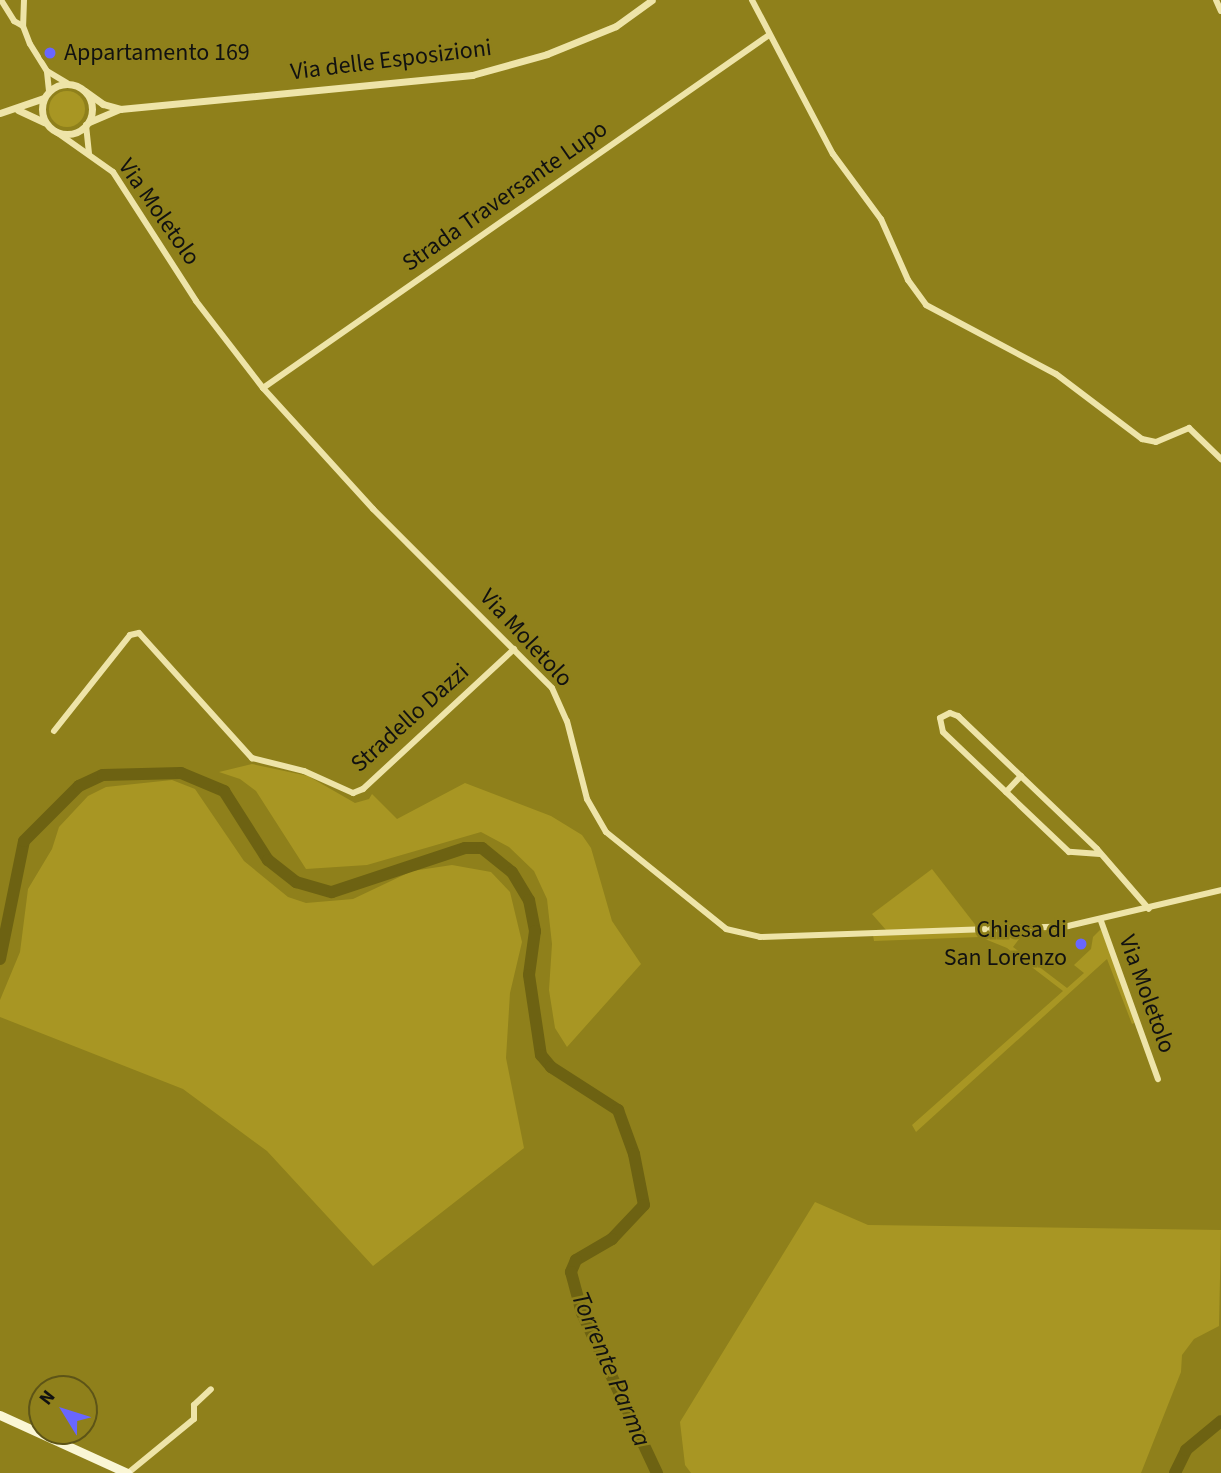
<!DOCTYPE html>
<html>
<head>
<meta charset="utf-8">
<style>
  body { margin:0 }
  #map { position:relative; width:1221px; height:1473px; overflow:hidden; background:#8f801b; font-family:"Source Sans 3",sans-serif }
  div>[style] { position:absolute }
  .green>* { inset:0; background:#a89623 }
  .round { border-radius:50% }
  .river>* { height:12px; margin:-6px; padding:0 6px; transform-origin:6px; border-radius:6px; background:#6d6212 }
  .minor>* { height:6px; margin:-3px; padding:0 3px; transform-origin:3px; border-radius:3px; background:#eee4a8 }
  .tertiary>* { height:7px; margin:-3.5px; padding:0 3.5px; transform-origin:3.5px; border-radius:3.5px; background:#eee4a8 }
  .tertiary>.ring { margin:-3.5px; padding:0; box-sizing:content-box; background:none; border:7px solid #eee4a8; border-radius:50% }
  .secondary>* { height:9px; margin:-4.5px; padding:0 4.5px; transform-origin:4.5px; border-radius:4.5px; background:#faf6d5 }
  .dots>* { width:19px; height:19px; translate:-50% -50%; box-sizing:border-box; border:4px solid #8f801b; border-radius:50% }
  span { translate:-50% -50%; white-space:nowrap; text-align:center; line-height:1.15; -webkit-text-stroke:5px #8f801b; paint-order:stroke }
  .poi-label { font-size:24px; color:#111 }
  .left { translate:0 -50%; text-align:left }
  .right { translate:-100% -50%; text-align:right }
  .street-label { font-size:24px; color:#111 }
  .water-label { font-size:26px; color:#111; font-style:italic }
  .north { position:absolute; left:28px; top:1375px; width:70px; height:70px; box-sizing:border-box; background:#8f801b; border:2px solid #5d5417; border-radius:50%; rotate:308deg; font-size:19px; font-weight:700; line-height:28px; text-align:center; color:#111 }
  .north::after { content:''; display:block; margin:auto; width:24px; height:32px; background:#6966ff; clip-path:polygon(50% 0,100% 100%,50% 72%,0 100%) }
</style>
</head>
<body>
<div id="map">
  <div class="green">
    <div class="round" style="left:49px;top:91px;width:36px;height:36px"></div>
    <div style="clip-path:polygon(252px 764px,308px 776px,355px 803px,369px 799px,372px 794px,397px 819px,465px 783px,551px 816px,582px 835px,591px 848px,612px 921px,641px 964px,567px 1047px,555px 1028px,549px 990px,552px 944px,547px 899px,534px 871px,509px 847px,481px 832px,367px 865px,306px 869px,256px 791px,240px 779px,219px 772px)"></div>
    <div style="clip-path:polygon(172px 780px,195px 789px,244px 861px,288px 897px,306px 903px,353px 899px,412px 871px,452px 865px,491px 872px,510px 892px,522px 942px,510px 993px,506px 1058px,524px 1148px,373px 1266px,267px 1151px,183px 1089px,0 1017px,0 1000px,20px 952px,28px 889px,52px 849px,59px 827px,88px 796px,106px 787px)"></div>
    <div style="clip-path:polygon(932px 869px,977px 927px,886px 930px,872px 914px)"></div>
    <div style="clip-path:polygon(1101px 929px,1136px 1022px,1132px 1024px,1107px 959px,916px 1132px,912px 1125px,1063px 991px,1007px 948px,980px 937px,874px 941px,873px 935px,1055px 930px,1023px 934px,1013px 947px,1067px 988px,1084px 973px,1074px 965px,1091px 949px,1093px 937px)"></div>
    <div style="clip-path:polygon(815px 1202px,868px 1225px,1221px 1230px,1219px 1326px,1194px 1339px,1182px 1355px,1181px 1372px,1141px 1473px,691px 1473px,685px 1465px,680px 1422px)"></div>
  </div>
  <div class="river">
    <div style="left:0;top:959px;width:120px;rotate:-78.5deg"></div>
    <div style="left:24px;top:841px;width:78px;rotate:-45deg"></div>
    <div style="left:79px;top:786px;width:26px;rotate:-25deg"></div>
    <div style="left:103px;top:775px;width:78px;rotate:-1.5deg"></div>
    <div style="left:181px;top:773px;width:47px;rotate:22.7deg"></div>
    <div style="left:224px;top:791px;width:82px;rotate:57.5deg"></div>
    <div style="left:268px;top:860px;width:36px;rotate:38deg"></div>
    <div style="left:296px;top:882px;width:37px;rotate:16deg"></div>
    <div style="left:332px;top:892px;width:140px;rotate:-18.3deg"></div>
    <div style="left:465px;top:848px;width:17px"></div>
    <div style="left:482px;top:848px;width:38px;rotate:39deg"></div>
    <div style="left:512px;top:872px;width:33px;rotate:59deg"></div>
    <div style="left:529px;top:900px;width:32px;rotate:79deg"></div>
    <div style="left:535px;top:931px;width:44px;rotate:97.8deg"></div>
    <div style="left:529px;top:975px;width:81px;rotate:81.5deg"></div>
    <div style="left:541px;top:1055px;width:16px;rotate:50deg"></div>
    <div style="left:551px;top:1067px;width:80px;rotate:32.7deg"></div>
    <div style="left:618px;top:1110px;width:47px;rotate:70deg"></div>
    <div style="left:634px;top:1154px;width:52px;rotate:78.9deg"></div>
    <div style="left:644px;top:1205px;width:47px;rotate:133.3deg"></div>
    <div style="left:612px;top:1239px;width:42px;rotate:149.7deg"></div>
    <div style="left:576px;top:1260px;width:13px;rotate:113deg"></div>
    <div style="left:571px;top:1272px;width:42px;rotate:75deg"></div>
    <div style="left:582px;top:1313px;width:177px;rotate:64.9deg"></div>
    <div style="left:1175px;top:1473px;width:25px;rotate:-64deg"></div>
    <div style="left:1186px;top:1450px;width:45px;rotate:-39.6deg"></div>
  </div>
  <div class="minor">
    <div style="left:1px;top:0;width:25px;rotate:58deg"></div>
    <div style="left:14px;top:21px;width:10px;rotate:29deg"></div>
    <div style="left:24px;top:0;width:26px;rotate:92deg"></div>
    <div style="left:23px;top:26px;width:19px;rotate:69deg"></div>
    <div style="left:30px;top:44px;width:32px;rotate:58deg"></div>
    <div style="left:47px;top:71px;width:23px;rotate:31deg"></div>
    <div style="left:752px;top:0;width:174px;rotate:62.3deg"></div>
    <div style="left:833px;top:154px;width:81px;rotate:53.6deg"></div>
    <div style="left:881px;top:219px;width:67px;rotate:66.1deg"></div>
    <div style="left:908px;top:280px;width:31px;rotate:54deg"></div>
    <div style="left:926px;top:305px;width:147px;rotate:28deg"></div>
    <div style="left:1056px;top:374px;width:108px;rotate:37.1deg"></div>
    <div style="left:1142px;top:439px;width:14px;rotate:12deg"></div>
    <div style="left:1156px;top:442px;width:36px;rotate:-23deg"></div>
    <div style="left:1189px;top:428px;width:45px;rotate:44.1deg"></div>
    <div style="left:1216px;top:0;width:12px;rotate:66deg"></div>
    <div style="left:47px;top:72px;width:19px;rotate:84deg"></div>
    <div style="left:86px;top:125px;width:29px;rotate:84deg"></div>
    <div style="left:55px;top:131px;width:71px;rotate:35.3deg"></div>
    <div style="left:113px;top:172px;width:153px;rotate:57.2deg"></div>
    <div style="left:196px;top:301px;width:110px;rotate:52.4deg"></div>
    <div style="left:263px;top:388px;width:164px;rotate:47.7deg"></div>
    <div style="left:373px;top:509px;width:253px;rotate:45deg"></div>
    <div style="left:552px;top:688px;width:36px;rotate:66deg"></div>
    <div style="left:567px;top:721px;width:81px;rotate:75.6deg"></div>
    <div style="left:587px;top:799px;width:38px;rotate:60deg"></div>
    <div style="left:606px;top:832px;width:154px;rotate:38.9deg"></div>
    <div style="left:726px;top:929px;width:35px;rotate:13deg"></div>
    <div style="left:760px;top:937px;width:308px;rotate:-2deg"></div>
    <div style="left:1068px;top:926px;width:157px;rotate:-13.2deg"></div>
    <div style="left:263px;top:388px;width:617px;rotate:-34.9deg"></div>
    <div style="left:54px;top:731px;width:122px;rotate:-51.6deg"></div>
    <div style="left:130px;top:635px;width:9px;rotate:-13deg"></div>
    <div style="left:139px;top:633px;width:169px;rotate:47.9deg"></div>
    <div style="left:252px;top:758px;width:54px;rotate:14deg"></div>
    <div style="left:304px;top:771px;width:54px;rotate:24.2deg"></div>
    <div style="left:353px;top:793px;width:11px;rotate:-22deg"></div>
    <div style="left:363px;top:789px;width:206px;rotate:-42.8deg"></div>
    <div style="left:1006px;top:792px;width:22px;rotate:-47deg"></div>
    <div style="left:1100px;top:854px;width:31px;rotate:-176deg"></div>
    <div style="left:1069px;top:852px;width:174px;rotate:-136.4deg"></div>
    <div style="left:943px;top:732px;width:14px;rotate:-102deg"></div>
    <div style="left:940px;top:718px;width:11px;rotate:-27deg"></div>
    <div style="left:950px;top:713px;width:9px;rotate:21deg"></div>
    <div style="left:958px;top:716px;width:192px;rotate:43.7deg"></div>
    <div style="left:1097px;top:849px;width:79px;rotate:49.1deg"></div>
    <div style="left:1101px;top:921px;width:168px;rotate:70.2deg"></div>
    <div style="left:128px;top:1473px;width:85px;rotate:-39.3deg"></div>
    <div style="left:194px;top:1419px;width:14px;rotate:-90deg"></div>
    <div style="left:194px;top:1405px;width:23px;rotate:-43deg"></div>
  </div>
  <div class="tertiary">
    <div class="ring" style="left:42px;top:84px;width:43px;height:43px"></div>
    <div style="left:85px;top:91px;width:22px;rotate:36deg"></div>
    <div style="left:103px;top:104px;width:18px;rotate:16deg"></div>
    <div style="left:120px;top:109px;width:354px;rotate:-5.5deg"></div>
    <div style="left:472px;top:75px;width:78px;rotate:-15.6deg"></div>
    <div style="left:547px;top:54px;width:74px;rotate:-22.1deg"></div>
    <div style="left:616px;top:26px;width:44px;rotate:-35.8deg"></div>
    <div style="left:18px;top:110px;width:29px;rotate:25deg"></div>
    <div style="left:0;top:113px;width:46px;rotate:-18.8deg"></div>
    <div style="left:89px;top:122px;width:33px;rotate:-23deg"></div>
  </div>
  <div class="secondary">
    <div style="left:0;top:1415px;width:140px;rotate:24.5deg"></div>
  </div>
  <div class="dots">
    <div style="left:50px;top:53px;background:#6966ff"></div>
    <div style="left:1081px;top:944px;background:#6966ff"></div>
  </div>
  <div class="poi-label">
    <span class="left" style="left:64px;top:53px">Appartamento 169</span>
    <span class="right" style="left:1067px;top:944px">Chiesa di<br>San Lorenzo</span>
  </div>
  <div class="street-label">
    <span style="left:391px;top:60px;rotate:-7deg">Via delle Esposizioni</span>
    <span style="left:505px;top:196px;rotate:-35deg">Strada Traversante Lupo</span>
    <span style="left:159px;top:212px;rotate:55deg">Via Moletolo</span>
    <span style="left:526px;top:638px;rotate:47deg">Via Moletolo</span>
    <span style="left:410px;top:718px;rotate:-42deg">Stradello Dazzi</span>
    <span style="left:1147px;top:994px;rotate:70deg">Via Moletolo</span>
  </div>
  <div class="water-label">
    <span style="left:611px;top:1369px;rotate:67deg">Torrente Parma</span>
  </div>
  <div class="north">N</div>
</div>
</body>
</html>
